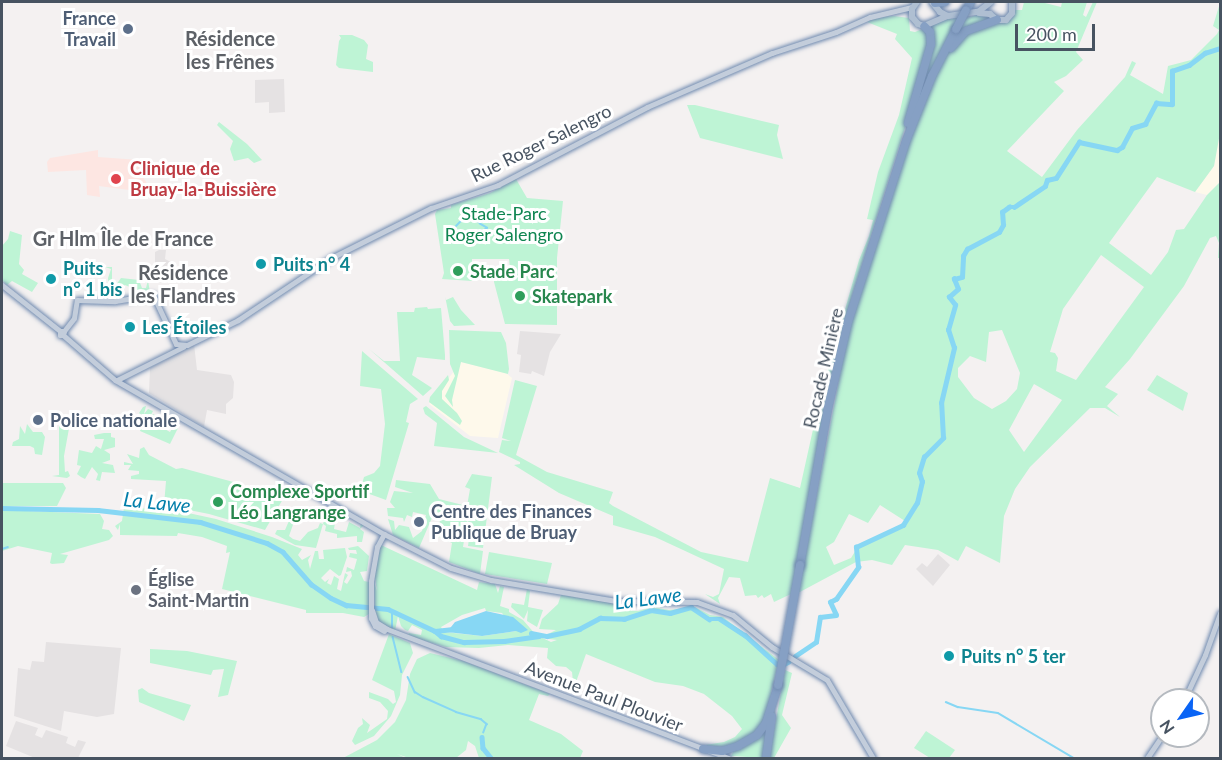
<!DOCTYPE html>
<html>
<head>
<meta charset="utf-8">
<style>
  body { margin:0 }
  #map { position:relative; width:1222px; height:760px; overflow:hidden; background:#f4f1f1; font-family:Lato,sans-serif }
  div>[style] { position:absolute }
  .commercial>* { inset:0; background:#fef9eb }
  .education>* { inset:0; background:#e5e2e3 }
  .medical>* { inset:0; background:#fde6e2 }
  .green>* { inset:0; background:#bef4d5 }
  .water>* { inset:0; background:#87d7f4 }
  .stream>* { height:1.5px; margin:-0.75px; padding:0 0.75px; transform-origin:0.75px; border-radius:0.75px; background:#87d7f4 }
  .river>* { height:4.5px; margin:-2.25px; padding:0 2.25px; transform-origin:2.25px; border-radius:2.25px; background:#87d7f4 }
  .roads { filter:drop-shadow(0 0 2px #718bb0) drop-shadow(0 0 2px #718bb0) }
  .secondary>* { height:5px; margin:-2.5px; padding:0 2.5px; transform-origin:2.5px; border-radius:2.5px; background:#c3cddb }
  .primary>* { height:6px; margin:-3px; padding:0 3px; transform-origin:3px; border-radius:3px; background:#afbfd2 }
  .highway>* { height:8px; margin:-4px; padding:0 4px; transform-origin:4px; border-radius:4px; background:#86a0c4 }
  .bridges { filter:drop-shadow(0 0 2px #718bb0) drop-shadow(0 0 2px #718bb0) }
  .highway-bridge>* { height:8px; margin:-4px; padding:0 4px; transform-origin:4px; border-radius:4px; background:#86a0c4 }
  .dots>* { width:16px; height:16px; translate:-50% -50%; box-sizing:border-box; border:3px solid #fff; border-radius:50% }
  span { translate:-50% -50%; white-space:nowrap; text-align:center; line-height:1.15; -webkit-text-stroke:6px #fff; paint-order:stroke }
  .service-label { font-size:18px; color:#4e5e75; font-weight:700 }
  .right { translate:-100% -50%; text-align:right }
  .left { translate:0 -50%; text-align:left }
  .street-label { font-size:18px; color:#475361 }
  .health-label { font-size:18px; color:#be3a42; font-weight:700 }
  .park-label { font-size:18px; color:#0f8551 }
  .culture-label { font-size:18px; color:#0d838f; font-weight:700 }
  .leisure-label { font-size:18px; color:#27864d; font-weight:700 }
  .worship-label { font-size:18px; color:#5b616d; font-weight:700 }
  .neighbourhood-label { font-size:20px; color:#5d6167; font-weight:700 }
  .water-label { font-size:20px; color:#027eaa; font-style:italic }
  .frame { position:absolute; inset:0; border:3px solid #475361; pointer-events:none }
  .north { position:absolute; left:1150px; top:688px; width:60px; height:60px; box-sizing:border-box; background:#fff; border:2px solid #b5bac0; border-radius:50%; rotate:236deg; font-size:16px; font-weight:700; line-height:24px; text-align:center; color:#475361 }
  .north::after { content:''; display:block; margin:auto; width:21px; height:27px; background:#0a64f5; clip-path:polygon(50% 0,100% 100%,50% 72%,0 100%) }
  .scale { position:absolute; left:1015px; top:24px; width:80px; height:27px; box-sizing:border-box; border:3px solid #475361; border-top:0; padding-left:8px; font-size:18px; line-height:21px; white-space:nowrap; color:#475361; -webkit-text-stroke:4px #fff; paint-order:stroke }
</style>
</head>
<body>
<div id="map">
  <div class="commercial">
    <div style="clip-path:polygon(1220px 133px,1220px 182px,1207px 195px,1195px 192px,1214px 166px)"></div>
    <div style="clip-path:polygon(461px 362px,506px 373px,512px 378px,498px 438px,470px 436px,429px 404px)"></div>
  </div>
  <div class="education">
    <div style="clip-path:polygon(284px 79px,285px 112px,269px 113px,269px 102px,255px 103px,255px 80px)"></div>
    <div style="clip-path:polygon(159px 250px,166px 250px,165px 259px,175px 264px,178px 270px,166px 279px,155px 277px,155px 252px)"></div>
    <div style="clip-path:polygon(520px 331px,561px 334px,550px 352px,544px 376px,532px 371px,531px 374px,519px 372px,521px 355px,517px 354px)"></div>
    <div style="clip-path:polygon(194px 344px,197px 370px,231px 375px,234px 382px,233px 398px,226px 404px,226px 414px,207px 410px,204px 427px,149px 393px,150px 368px)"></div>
    <div style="clip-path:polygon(938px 554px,950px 565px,933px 586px,916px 569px,922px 563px,927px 567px)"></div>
    <div style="clip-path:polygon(46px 642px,121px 648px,114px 714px,97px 717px,64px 711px,61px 731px,14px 716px,18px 668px,30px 670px,32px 661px,44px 662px)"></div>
    <div style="clip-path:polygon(16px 721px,38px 728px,35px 735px,42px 738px,46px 730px,68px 737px,66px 743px,75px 747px,78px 740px,86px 742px,78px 758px,35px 758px,6px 746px)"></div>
  </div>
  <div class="medical">
    <div style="clip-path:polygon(98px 150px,98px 157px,139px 160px,139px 169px,152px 193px,99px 186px,100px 197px,87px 195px,86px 170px,48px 172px,47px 162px,50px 158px)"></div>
  </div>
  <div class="green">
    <div style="clip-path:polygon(evenodd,1024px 2px,1041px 2px,1061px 7px,1062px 2px,1087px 2px,1083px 15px,1086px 17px,1093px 2px,1097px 2px,1076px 52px,1083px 60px,1066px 76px,1054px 82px,1064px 91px,1007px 151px,1042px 177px,1077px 130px,1125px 77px,1132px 61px,1136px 63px,1130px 75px,1163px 94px,1168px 66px,1191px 60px,1217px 34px,1219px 30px,1213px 26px,1220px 3px,1220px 133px,1214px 166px,1195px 192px,1157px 177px,1109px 243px,1151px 275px,1168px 252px,1176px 230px,1184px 229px,1207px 195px,1220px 182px,1220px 258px,1218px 258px,1219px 243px,1216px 236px,1210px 238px,1184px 286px,1130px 359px,1105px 387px,1118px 394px,1107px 406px,1120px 417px,1105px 408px,1090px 408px,1030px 467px,1015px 489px,1004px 516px,1000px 563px,966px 546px,958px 561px,938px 550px,905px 545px,892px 565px,872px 560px,856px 562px,798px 593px,850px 323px,908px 145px,930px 86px,965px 18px,982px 14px,1005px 23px,1014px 16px,1015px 10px,1022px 10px,1024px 2px,1101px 255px,1144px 287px,1076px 380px,1056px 371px,1058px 358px,1055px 353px,1050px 352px,1063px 309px,1101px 255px,1024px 2px,1002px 330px,1020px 373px,1017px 389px,1006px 401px,992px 409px,974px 398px,958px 377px,958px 368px,970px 356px,986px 362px,989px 332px,1002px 330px,1024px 2px,1034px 384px,1062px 400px,1024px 452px,1009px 430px,1034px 384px,1024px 2px,880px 505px,905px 521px,902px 525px,859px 545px,851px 558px,834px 565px,826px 547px,834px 542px,849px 514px,868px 523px,880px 505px)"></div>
    <div style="clip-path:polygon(894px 16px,909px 18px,910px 31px,915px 32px,947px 19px,958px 18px,908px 129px,910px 112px,853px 292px,833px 367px,791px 594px,774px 602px,771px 594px,764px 598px,762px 595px,758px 598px,756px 595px,745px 596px,740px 578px,729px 577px,718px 598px,720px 604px,705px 594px,713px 597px,719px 594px,724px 569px,655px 537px,613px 525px,613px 516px,559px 493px,514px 465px,520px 464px,520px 462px,499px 452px,502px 440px,511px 441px,502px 438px,515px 380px,537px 386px,516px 455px,547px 472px,613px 492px,609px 503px,613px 506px,701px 552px,748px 562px,770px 478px,800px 488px,820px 398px,859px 260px,869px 236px,873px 220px,867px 219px,878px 172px,899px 115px,912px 58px,895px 39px,897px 34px,867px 22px,879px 17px)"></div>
    <div style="clip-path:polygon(339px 35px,352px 35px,364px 40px,368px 45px,366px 59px,373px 62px,373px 72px,339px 68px,336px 65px,339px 41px,341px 38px)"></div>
    <div style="clip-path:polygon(687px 105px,695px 105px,779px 125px,777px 135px,783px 159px,700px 138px)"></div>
    <div style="clip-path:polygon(219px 122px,247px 144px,262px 160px,254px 163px,248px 158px,234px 161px,230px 149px,233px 141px,217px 125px)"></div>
    <div style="clip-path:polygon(516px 179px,527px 198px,563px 201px,557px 258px,557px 325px,505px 324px,494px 282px,494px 279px,511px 278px,509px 259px,472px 259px,472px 281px,442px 279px,444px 273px,435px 214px,437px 210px,451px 208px,451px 205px,490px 193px)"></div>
    <div style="clip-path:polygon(10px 231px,22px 235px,19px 264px,24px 270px,22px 274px,38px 283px,32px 292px,12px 281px,7px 285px,2px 280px,2px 246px,8px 239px)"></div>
    <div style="clip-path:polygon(105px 267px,112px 267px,112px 284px,116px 285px,121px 278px,139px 280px,142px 288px,146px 288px,148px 280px,150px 293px,137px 295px,135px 289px,125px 285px,116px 291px,114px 297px,109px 298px,108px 278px,111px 269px)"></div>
    <div style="clip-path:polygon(445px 296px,446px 300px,453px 297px,461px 310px,475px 325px,454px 326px,450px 321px)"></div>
    <div style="clip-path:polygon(427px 307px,428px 309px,441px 308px,445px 355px,445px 360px,417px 357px,412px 375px,432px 388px,423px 396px,369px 349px,384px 361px,400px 361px,397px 312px,414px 312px,415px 308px)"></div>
    <div style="clip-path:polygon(449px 330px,501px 332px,506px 343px,509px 369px,508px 374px,461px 362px,452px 400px,453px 407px,445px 396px,455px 376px,450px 364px)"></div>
    <div style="clip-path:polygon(362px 351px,418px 399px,410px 404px,406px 422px,409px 423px,386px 500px,364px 492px,361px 487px,364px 477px,374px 473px,380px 466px,385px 424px,381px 389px,360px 386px)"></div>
    <div style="clip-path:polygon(448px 375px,449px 380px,442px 391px,442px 399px,457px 413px,462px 421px,460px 425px,429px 402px,430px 397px)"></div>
    <div style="clip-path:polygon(1157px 375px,1188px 393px,1183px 411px,1147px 390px)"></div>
    <div style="clip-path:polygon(146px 406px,144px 414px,148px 409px,153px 411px,150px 417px,153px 414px,158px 417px,164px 423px,163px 428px,170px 432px,174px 425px,178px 428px,170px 444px,140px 431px,141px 428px,135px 423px,139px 415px,142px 415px,139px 413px,143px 407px)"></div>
    <div style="clip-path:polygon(426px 406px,464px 437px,498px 453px,434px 446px,437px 423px,425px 414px,423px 408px)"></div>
    <div style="clip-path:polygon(70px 423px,64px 456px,65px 472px,68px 471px,70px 476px,67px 478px,52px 476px,59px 475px,59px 424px)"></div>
    <div style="clip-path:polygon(27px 424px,33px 432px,42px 432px,45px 437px,42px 455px,35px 454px,34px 448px,30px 446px,12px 446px,13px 442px,19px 439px,20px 426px,25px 434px)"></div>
    <div style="clip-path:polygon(104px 433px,111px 433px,111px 437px,115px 438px,115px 447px,104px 450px,110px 454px,110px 460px,102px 463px,113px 465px,115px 473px,102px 472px,100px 481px,96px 480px,98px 474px,92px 467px,85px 479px,81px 477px,77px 474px,81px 466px,77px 465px,79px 450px,92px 453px,96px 446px,101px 449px,104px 439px,95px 439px,94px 435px)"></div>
    <div style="clip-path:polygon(144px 447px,149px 455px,176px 469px,182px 468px,248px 486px,267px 496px,283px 499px,265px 530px,209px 514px,164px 505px,166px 481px,131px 479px,131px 476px,139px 474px,139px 471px,128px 470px,131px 465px,124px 465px,124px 462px,133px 464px,127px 454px,139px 458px,140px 449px)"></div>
    <div style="clip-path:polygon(472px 474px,492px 477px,483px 548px,468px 546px,471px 523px,467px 521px,463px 547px,483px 551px,480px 574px,449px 562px,452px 543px,437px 536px,441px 515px,459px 519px,455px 511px,434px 513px,419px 548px,393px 535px,388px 519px,394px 521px,395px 530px,399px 525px,409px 527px,413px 538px,422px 531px,426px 515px,413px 512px,412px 517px,407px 515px,404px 522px,403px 518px,388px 516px,387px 508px,395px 508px,390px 502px,394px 491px,413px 493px,395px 487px,396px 480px,430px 484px,439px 499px,467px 506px,470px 489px,465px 487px)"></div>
    <div style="clip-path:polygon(2px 483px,63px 483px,66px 488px,57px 506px,2px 506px)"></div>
    <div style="clip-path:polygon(124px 507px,179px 511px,216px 519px,272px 537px,302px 549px,298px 555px,302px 560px,311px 555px,308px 560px,310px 569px,315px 551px,318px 551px,319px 559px,324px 559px,323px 550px,345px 548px,347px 557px,341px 575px,339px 576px,330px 569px,321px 578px,325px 582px,329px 579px,327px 583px,331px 585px,334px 576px,339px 579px,337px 589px,341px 591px,345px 573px,348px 575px,344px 582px,347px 584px,352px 576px,351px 571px,346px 572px,347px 567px,354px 570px,357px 559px,349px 557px,350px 553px,357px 554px,356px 550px,349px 550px,348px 548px,358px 546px,369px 556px,367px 571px,360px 572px,364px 581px,369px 582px,369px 614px,364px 617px,343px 613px,306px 613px,306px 610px,222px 589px,230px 552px,226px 553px,227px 546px,202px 537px,178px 533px,177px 536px,120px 535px,120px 524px,118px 530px,115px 526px,122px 521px)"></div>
    <div style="clip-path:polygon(2px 510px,100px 514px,104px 521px,102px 529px,109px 530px,113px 536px,109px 540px,60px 554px,68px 555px,64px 563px,52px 564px,50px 563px,52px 553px,18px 546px,2px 551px)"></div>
    <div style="clip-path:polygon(292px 514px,295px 519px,289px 536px,293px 539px,300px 541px,308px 532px,318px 528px,320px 523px,323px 524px,326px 514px,329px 514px,327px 526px,331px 516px,336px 517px,334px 529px,346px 532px,349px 522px,360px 528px,361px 523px,364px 525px,360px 529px,364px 532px,362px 542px,357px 542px,357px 536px,337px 538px,337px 534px,325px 531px,326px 526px,323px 524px,316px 548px,295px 545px,275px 534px,277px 530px,285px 530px)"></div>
    <div style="clip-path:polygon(evenodd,381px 545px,477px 590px,479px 582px,495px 584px,498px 593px,500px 586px,504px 587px,500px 606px,509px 609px,509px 612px,523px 620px,536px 635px,551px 642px,557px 640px,549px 639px,548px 634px,556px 630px,539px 629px,542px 619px,558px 604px,561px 595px,626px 605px,628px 610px,638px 611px,653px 607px,669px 610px,695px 607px,710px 615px,723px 617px,779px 660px,764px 722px,757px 732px,746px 739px,730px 746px,710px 747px,705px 745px,724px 742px,735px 737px,742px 729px,732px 716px,704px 694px,683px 686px,655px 682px,586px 654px,576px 682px,573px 682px,572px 672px,566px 667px,556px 666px,547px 658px,548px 648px,508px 645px,479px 648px,446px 647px,408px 636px,409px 633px,421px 635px,422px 630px,412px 625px,408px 631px,405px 630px,401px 626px,398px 616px,395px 631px,378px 621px,375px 615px,374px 582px,377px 591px,374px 572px,381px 545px,485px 608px,486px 611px,502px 613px,516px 631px,482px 636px,444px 632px,441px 627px,462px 615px,485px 608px)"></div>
    <div style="clip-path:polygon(489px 552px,552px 563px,547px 584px,485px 574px)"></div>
    <div style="clip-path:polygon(527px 589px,530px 591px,528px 607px,543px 610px,537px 627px,527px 621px,528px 610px,524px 619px,511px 607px,512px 603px,524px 605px)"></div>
    <div style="clip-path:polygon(389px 634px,410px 643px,413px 653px,402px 675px,400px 695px,391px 716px,374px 736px,355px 745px,352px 741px,358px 728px,363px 724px,362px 718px,370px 725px,367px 733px,387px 719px,388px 711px,380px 702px,369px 698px,369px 692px,388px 699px,393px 704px,396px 702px,394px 691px,372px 680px)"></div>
    <div style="clip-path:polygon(150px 649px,187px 651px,237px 661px,228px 695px,218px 697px,224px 669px,213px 670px,211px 675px,150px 663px)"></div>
    <div style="clip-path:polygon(430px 653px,463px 661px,550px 694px,548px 696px,539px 694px,529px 720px,561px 734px,583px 751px,580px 758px,479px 758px,475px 746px,468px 741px,466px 750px,456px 758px,409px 758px,397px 754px,406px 758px,343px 758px,377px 740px,395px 722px,406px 700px,410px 674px,417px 659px)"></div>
    <div style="clip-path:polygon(785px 670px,792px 673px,782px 715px,791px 728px,774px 758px,769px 758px)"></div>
    <div style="clip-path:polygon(142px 688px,149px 693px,191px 705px,184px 721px,139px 702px,138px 690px)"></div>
    <div style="clip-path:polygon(768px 726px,763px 758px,731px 756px,734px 750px)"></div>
    <div style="clip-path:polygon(926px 731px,955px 750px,949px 758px,930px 758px,914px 748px)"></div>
  </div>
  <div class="water">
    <div style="clip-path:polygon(486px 611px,513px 617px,528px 630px,521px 633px,516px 631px,482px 636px,447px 632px,455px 622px)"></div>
  </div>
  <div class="stream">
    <div style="left:462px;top:220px;width:11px;rotate:-5deg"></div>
    <div style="left:473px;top:219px;width:7px;rotate:27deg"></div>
    <div style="left:456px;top:226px;width:7px;rotate:-45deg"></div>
    <div style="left:475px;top:237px;width:15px;rotate:-37deg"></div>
    <div style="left:487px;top:228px;width:8px;rotate:-150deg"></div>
    <div style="left:2px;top:549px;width:6px;rotate:-18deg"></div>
    <div style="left:392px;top:628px;width:17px;rotate:-90deg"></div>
    <div style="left:393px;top:637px;width:36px;rotate:76deg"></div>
    <div style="left:408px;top:677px;width:17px;rotate:65deg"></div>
    <div style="left:415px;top:692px;width:9px;rotate:32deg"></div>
    <div style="left:423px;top:697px;width:36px;rotate:24deg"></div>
    <div style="left:456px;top:712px;width:26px;rotate:16deg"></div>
    <div style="left:481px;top:719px;width:8px;rotate:40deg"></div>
    <div style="left:487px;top:724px;width:9px;rotate:111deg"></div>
    <div style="left:946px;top:702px;width:13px;rotate:23deg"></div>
    <div style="left:958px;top:707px;width:40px;rotate:8.5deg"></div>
    <div style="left:998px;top:713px;width:88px;rotate:30.6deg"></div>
  </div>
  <div class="river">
    <div style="left:2px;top:508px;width:96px;rotate:1.2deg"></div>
    <div style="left:98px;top:510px;width:103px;rotate:6.7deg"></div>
    <div style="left:200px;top:522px;width:70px;rotate:17.4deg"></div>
    <div style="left:267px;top:543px;width:18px;rotate:29deg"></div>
    <div style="left:283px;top:552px;width:43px;rotate:48.8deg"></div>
    <div style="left:311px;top:584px;width:24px;rotate:35deg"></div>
    <div style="left:331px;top:598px;width:17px;rotate:25deg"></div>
    <div style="left:346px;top:605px;width:42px;rotate:5.4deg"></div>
    <div style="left:388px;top:609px;width:52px;rotate:25.1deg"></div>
    <div style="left:435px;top:631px;width:18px;rotate:-6deg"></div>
    <div style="left:435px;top:631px;width:8px;rotate:40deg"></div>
    <div style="left:441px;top:636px;width:24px;rotate:15deg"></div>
    <div style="left:464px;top:642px;width:40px;rotate:-1.4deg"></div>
    <div style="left:504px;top:641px;width:35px;rotate:-8deg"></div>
    <div style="left:531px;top:633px;width:16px;rotate:11deg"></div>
    <div style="left:547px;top:636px;width:33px;rotate:-12deg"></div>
    <div style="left:579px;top:629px;width:24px;rotate:-28deg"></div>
    <div style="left:600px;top:618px;width:24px;rotate:2deg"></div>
    <div style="left:624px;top:619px;width:28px;rotate:-18deg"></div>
    <div style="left:651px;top:610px;width:19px;rotate:9deg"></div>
    <div style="left:670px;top:613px;width:22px;rotate:-16deg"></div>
    <div style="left:691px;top:607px;width:22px;rotate:34deg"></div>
    <div style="left:709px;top:619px;width:11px"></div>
    <div style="left:720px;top:619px;width:30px;rotate:33deg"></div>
    <div style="left:745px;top:635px;width:43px;rotate:42.2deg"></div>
    <div style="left:777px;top:664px;width:5px;rotate:11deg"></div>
    <div style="left:782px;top:665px;width:7px;rotate:-27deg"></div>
    <div style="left:795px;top:656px;width:25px;rotate:-34deg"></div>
    <div style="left:816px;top:642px;width:25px;rotate:-81deg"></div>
    <div style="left:820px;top:617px;width:16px;rotate:-7deg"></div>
    <div style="left:836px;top:615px;width:14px;rotate:-115deg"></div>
    <div style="left:830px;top:602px;width:7px;rotate:-27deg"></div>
    <div style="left:836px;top:599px;width:39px;rotate:-55deg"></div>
    <div style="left:858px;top:567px;width:20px;rotate:-96deg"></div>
    <div style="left:856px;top:547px;width:52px;rotate:-25.1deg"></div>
    <div style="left:903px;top:525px;width:26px;rotate:-58deg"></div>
    <div style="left:917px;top:503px;width:22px;rotate:-77deg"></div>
    <div style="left:922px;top:482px;width:9px;rotate:-108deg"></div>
    <div style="left:919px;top:473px;width:17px;rotate:-73deg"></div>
    <div style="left:924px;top:457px;width:27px;rotate:-45deg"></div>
    <div style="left:943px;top:438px;width:35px;rotate:-93deg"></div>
    <div style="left:941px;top:403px;width:57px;rotate:-76.7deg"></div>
    <div style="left:954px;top:348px;width:19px;rotate:-108deg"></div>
    <div style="left:948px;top:330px;width:26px;rotate:-74deg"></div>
    <div style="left:955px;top:305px;width:10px;rotate:-127deg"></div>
    <div style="left:949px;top:297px;width:12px;rotate:-42deg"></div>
    <div style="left:958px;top:289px;width:11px;rotate:-112deg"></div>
    <div style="left:954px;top:279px;width:8px;rotate:-14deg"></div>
    <div style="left:962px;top:277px;width:21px;rotate:-87deg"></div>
    <div style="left:963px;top:256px;width:8px;rotate:-60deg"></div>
    <div style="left:967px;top:249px;width:36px;rotate:-28deg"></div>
    <div style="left:999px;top:232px;width:8px;rotate:-60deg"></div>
    <div style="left:1003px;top:225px;width:13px;rotate:-94deg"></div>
    <div style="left:1002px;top:212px;width:9px;rotate:-36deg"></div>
    <div style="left:1009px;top:207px;width:5px"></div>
    <div style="left:1014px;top:207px;width:37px;rotate:-34deg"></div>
    <div style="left:1045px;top:186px;width:6px;rotate:-72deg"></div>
    <div style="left:1047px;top:180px;width:9px;rotate:-13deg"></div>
    <div style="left:1056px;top:178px;width:43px;rotate:-57.4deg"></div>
    <div style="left:1079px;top:142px;width:39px;rotate:12deg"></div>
    <div style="left:1117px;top:150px;width:6px;rotate:-31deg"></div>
    <div style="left:1122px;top:147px;width:21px;rotate:-62deg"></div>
    <div style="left:1132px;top:128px;width:14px;rotate:-17deg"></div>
    <div style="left:1145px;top:124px;width:24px;rotate:-62deg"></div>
    <div style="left:1156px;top:103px;width:16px;rotate:4deg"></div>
    <div style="left:1172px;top:104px;width:33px;rotate:-90deg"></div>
    <div style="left:1172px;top:71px;width:18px;rotate:-19deg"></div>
    <div style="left:1189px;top:65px;width:20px;rotate:-37deg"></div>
    <div style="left:1205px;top:53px;width:16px;rotate:-18deg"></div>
    <div style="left:482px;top:737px;width:11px;rotate:85deg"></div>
    <div style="left:483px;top:748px;width:13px;rotate:51deg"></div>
  </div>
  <div class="roads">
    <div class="secondary">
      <div style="left:2px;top:285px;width:74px;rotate:38.4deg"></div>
      <div style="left:60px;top:331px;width:4px;rotate:90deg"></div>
      <div style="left:60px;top:335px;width:3px"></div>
      <div style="left:63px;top:335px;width:4px;rotate:-76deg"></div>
      <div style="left:64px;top:331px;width:4px;rotate:180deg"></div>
      <div style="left:64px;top:331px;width:16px;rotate:-52deg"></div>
      <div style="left:74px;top:318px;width:18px;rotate:-81deg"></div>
      <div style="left:77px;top:300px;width:38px;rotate:2deg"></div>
      <div style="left:115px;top:301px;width:38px;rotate:-9deg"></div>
      <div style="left:153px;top:295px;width:54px;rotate:64.9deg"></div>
      <div style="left:63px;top:335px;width:69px;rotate:40.9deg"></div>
      <div style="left:115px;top:380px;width:310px;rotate:29.8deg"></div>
      <div style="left:384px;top:534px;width:75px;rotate:26.9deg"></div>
      <div style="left:451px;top:568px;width:42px;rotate:16.7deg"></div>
      <div style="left:491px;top:580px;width:127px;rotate:9.5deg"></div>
      <div style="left:616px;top:601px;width:81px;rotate:0.7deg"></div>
      <div style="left:697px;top:602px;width:38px;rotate:20deg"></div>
      <div style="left:733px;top:615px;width:50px;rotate:39.4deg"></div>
      <div style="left:772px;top:647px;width:64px;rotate:31deg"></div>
      <div style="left:827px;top:680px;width:91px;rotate:59.5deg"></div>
      <div style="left:176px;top:344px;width:11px;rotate:5deg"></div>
      <div style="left:187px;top:345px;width:57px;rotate:-26.1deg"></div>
      <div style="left:238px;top:320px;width:112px;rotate:-33.7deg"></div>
      <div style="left:331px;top:258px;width:112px;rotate:-26.6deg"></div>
      <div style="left:431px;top:208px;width:71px;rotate:-18.9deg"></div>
      <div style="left:498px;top:185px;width:168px;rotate:-27.6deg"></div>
      <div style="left:647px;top:107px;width:136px;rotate:-23.4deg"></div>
      <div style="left:772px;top:53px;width:67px;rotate:-18.2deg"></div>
      <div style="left:836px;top:32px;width:37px;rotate:-24deg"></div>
      <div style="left:870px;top:17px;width:43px;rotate:-13.4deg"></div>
      <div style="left:117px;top:380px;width:74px;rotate:-26.6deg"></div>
      <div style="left:372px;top:610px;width:13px;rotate:72deg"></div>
      <div style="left:376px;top:622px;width:13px;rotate:32deg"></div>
      <div style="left:387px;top:629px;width:365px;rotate:20.7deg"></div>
      <div style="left:384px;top:631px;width:10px;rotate:-151deg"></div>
      <div style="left:375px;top:626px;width:9px;rotate:-117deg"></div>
      <div style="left:371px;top:618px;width:37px;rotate:-90deg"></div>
      <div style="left:371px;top:581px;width:35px;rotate:-80deg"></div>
      <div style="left:377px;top:547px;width:15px;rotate:-62deg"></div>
      <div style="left:1184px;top:700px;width:50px;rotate:-65deg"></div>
      <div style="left:1205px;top:655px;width:45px;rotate:-70.3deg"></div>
      <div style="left:1147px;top:758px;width:27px;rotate:-56deg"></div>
    </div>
    <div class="primary">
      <div style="left:917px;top:2px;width:9px;rotate:126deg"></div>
      <div style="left:912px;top:9px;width:8px;rotate:90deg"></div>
      <div style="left:912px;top:17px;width:9px;rotate:49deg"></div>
      <div style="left:918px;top:24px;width:6px;rotate:18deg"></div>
      <div style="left:924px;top:26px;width:26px;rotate:-23deg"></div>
      <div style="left:948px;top:16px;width:30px;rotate:-8deg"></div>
      <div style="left:978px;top:12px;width:16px;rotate:-38deg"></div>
      <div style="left:932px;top:2px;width:13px;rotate:51deg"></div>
      <div style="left:940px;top:12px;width:9px;rotate:27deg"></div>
      <div style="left:979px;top:13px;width:11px;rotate:5deg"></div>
      <div style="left:990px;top:14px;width:9px;rotate:41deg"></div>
      <div style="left:997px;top:20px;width:9px"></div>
      <div style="left:1006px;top:20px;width:9px;rotate:-49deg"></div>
      <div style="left:1012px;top:13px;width:11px;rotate:-90deg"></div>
    </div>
    <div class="highway">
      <div style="left:935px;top:3px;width:10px;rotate:-6deg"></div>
      <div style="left:966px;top:10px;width:9px;rotate:-58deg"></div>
      <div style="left:951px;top:48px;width:23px;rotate:-49deg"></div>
      <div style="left:966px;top:31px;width:33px;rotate:-20deg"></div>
      <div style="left:908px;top:123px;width:82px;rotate:-73.8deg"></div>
      <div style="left:931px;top:44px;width:12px;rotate:-95deg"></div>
      <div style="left:930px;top:32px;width:8px;rotate:-135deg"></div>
      <div style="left:800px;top:565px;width:159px;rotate:-79.9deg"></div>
      <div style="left:828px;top:408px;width:88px;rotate:-76.9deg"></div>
      <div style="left:848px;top:322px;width:190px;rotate:-72.2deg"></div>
      <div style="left:906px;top:141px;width:70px;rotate:-68.2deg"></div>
      <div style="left:932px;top:76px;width:53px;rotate:-62.9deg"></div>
      <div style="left:703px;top:749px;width:19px;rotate:6deg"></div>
      <div style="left:722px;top:751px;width:17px;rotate:-17deg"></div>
      <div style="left:738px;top:746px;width:22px;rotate:-30deg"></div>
      <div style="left:757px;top:735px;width:15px;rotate:-53deg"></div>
      <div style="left:766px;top:723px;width:40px;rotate:-72deg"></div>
      <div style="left:766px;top:758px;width:42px;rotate:-81.9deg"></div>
    </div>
  </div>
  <div class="bridges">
    <div class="highway-bridge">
      <div style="left:956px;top:29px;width:21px;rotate:-62deg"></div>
      <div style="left:778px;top:685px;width:122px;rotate:-79.6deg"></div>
    </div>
  </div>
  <div class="dots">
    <div style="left:128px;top:29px;background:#5c6f8a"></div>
    <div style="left:116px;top:179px;background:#e0444e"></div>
    <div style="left:261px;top:264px;background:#0f9aa8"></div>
    <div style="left:458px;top:271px;background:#2e9e5b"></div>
    <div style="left:51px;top:279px;background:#0f9aa8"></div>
    <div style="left:520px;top:296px;background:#2e9e5b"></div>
    <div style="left:130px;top:327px;background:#0f9aa8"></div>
    <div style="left:38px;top:420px;background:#5c6f8a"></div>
    <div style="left:218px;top:502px;background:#2e9e5b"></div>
    <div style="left:419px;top:522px;background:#5c6f8a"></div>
    <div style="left:136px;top:590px;background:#6b7280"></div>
    <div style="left:949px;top:656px;background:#0f9aa8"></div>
  </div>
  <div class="service-label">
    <span class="right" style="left:116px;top:29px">France<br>Travail</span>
    <span class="left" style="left:50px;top:420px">Police nationale</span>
    <span class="left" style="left:431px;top:522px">Centre des Finances<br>Publique de Bruay</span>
  </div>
  <div class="street-label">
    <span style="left:541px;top:143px;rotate:-26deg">Rue Roger Salengro</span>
    <span style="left:823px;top:368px;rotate:-77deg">Rocade Minière</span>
    <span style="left:604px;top:696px;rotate:21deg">Avenue Paul Plouvier</span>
  </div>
  <div class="health-label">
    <span class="left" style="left:130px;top:179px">Clinique de<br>Bruay-la-Buissière</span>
  </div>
  <div class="park-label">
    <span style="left:504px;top:224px">Stade-Parc<br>Roger Salengro</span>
  </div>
  <div class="culture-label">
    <span class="left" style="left:273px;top:264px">Puits n° 4</span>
    <span class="left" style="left:63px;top:279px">Puits<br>n° 1 bis</span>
    <span class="left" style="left:142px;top:327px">Les Étoiles</span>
    <span class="left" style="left:961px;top:656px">Puits n° 5 ter</span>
  </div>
  <div class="leisure-label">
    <span class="left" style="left:470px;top:271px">Stade Parc</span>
    <span class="left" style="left:532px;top:296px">Skatepark</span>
    <span class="left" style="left:230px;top:502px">Complexe Sportif<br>Léo Langrange</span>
  </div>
  <div class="worship-label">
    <span class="left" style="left:148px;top:590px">Église<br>Saint-Martin</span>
  </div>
  <div class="neighbourhood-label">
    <span style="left:230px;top:50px">Résidence<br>les Frênes</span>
    <span style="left:123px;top:238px">Gr Hlm Île de France</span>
    <span style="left:183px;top:284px">Résidence<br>les Flandres</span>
  </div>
  <div class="water-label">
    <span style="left:157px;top:502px;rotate:6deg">La Lawe</span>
    <span style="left:648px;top:598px;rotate:-7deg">La Lawe</span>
  </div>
  <div class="frame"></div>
  <div class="north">N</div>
  <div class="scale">200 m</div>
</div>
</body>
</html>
